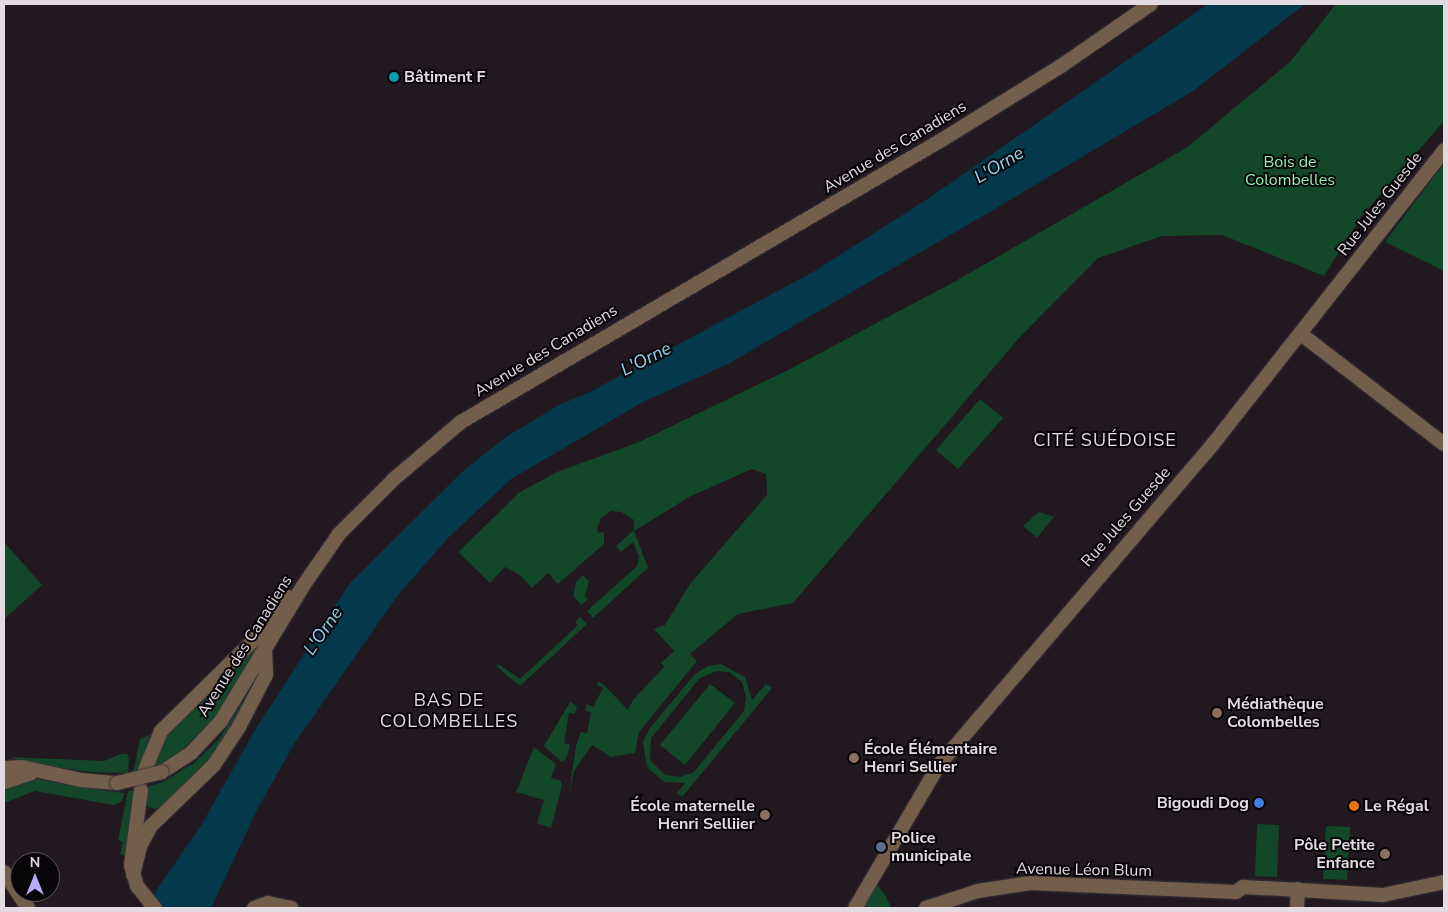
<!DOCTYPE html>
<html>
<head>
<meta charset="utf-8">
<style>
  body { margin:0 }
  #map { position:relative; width:1448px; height:912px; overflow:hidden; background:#211820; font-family:"Nunito Sans",sans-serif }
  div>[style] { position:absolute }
  .green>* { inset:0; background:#124729 }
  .water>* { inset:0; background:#03394b }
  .roads { filter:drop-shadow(0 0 1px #3a343a) drop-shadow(0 0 1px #3a343a) }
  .secondary>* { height:14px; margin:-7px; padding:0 7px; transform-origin:7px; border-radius:7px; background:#725e4b }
  .bridges { filter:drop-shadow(0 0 1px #3a343a) drop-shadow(0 0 1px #3a343a) }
  .secondary-bridge>* { height:14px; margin:-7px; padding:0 7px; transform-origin:7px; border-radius:7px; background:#725e4b }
  .dots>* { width:14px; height:14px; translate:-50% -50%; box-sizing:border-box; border:2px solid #080508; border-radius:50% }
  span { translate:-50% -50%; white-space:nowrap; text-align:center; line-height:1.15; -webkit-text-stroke:4px #080508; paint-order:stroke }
  .poi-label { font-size:16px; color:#e2dce2; font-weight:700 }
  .left { translate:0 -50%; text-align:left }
  .right { translate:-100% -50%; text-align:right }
  .street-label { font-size:16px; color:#e2dce2 }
  .park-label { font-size:16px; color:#8ef2b2 }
  .water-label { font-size:18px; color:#92d5f2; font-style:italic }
  .neighbourhood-label { font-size:18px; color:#e2dce2; letter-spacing:1px }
  .frame { position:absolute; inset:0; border:5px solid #e2dce2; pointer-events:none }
  .north { position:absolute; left:10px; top:852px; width:50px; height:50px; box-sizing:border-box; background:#080508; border:1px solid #5f5b5f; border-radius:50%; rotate:0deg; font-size:14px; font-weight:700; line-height:20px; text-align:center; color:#e2dce2 }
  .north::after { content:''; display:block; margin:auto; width:18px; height:22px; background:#b7abf7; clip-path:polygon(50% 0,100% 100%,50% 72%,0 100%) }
</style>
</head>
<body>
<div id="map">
  <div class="green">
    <div style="clip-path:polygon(1336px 4px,1444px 4px,1444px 121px,1361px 217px,1324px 276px,1222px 235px,1162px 236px,1098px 258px,1019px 338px,793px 603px,738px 614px,690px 654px,697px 661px,639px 732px,635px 753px,611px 757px,592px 745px,574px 771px,569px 793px,576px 746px,581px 732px,587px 733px,591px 713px,585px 710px,587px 704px,593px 707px,603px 688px,597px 685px,599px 682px,605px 686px,628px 710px,633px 700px,664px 667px,661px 663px,674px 651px,654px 629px,665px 625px,690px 584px,767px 495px,766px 474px,752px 469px,691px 496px,634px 531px,648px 568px,593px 618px,587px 611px,637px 566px,639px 557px,633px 542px,621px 552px,616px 546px,634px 530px,634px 520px,621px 512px,611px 511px,601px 518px,597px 529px,598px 533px,604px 532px,604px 544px,558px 584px,548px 573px,532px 588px,520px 575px,505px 567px,490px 583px,458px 552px,520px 492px,557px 472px,639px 442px,788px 370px,954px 282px,1186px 148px,1290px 62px)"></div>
    <div style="clip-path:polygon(1444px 163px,1444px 271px,1385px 242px)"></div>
    <div style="clip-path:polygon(980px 399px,1003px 418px,958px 469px,936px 450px)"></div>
    <div style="clip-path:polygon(1039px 512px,1054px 517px,1037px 538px,1023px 526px)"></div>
    <div style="clip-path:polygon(4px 542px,42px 585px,4px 619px)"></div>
    <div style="clip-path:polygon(583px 575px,589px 581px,585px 596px,588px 599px,581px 605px,573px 596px,576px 582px)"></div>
    <div style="clip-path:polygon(580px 617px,587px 624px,520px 686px,496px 666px,498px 664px,520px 679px,578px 625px,575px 622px)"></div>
    <div style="clip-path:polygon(273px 621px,234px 692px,207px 727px,171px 760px,154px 767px,153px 759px,165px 732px)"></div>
    <div style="clip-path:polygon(evenodd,721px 664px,745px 677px,752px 700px,766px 684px,772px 688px,682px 797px,677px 793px,685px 783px,664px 782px,647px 767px,643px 742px,650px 728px,695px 674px,708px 666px,721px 664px,716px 671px,729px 672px,742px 682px,746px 697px,744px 711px,694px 772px,680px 777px,665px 775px,650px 760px,651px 738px,699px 679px,716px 671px)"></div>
    <div style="clip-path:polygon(263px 670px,224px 746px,167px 804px,155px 809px,145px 806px,144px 788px,163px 782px,194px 763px,219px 739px)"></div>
    <div style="clip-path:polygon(710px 684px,735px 703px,685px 765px,660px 745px)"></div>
    <div style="clip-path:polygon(570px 702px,577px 706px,575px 714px,569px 713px,564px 743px,570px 745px,566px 759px,562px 762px,544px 746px)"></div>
    <div style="clip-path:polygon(150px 735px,139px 772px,133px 773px,140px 739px)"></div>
    <div style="clip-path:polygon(534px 747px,556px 764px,551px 778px,561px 781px,562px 786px,551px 828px,537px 823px,544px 800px,516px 792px)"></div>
    <div style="clip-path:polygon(121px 754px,127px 754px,129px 759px,128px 773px,91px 772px,26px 763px,11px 757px,104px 761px)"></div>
    <div style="clip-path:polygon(33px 778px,73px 786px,124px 793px,122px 801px,114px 805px,35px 791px,4px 803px,4px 792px,9px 786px)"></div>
    <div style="clip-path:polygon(137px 790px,126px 856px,120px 854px,123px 842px,118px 840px,128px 791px)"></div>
    <div style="clip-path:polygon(1257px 824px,1279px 825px,1277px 877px,1255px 876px)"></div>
    <div style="clip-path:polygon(1326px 826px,1350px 827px,1347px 880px,1323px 879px)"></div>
    <div style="clip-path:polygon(875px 883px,886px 896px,891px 908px,863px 908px)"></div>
  </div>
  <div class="water">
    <div style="clip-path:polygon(1208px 4px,1305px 4px,1193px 91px,988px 213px,728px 364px,643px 402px,511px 479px,448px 538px,398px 595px,294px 744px,258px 808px,211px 908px,144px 908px,202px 824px,255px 730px,350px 583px,463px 471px,506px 437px,559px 405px,588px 393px,813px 272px,926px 200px)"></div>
  </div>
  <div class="roads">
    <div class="secondary">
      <div style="left:1301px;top:334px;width:180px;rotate:37.6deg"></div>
      <div style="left:4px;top:768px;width:18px;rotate:-3deg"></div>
      <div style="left:22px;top:767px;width:60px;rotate:12.4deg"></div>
      <div style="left:81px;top:780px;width:36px;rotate:5deg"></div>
      <div style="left:145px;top:770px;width:42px;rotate:-67.7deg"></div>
      <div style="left:161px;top:731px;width:133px;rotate:-44.4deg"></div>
      <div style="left:256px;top:638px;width:52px;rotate:-52deg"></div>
      <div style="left:162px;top:772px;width:35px;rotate:-33deg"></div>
      <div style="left:191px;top:753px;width:44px;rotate:-46.8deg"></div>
      <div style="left:221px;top:721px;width:158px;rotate:-58.7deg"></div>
      <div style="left:303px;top:586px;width:63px;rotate:-55.3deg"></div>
      <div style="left:339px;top:534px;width:78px;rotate:-45deg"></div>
      <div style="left:394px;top:479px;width:88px;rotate:-40.4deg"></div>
      <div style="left:461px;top:422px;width:555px;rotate:-30.4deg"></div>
      <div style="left:940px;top:141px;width:142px;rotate:-31.8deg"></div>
      <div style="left:1061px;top:66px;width:109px;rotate:-34.6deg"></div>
      <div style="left:4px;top:782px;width:28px;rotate:-18deg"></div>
      <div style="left:141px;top:790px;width:76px;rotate:97.6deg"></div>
      <div style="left:131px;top:865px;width:22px;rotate:74deg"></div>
      <div style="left:137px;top:886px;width:28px;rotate:51deg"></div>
      <div style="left:4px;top:872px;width:43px;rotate:56.3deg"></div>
      <div style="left:133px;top:875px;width:32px;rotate:-76deg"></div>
      <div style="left:141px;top:844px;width:21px;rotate:-61deg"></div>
      <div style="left:151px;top:826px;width:88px;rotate:-44.1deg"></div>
      <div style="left:214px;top:765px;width:45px;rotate:-56.7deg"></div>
      <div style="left:239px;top:727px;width:59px;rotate:-62.6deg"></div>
      <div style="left:266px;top:675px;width:25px;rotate:-92deg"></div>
      <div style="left:254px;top:908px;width:15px;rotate:-20deg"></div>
      <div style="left:268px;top:903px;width:24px;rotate:12deg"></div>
      <div style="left:855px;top:908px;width:166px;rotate:-59.6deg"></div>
      <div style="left:939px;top:765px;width:422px;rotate:-49.5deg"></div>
      <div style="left:1213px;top:444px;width:374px;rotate:-51.8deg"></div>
      <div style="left:926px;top:908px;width:55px;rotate:-18.1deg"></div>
      <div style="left:978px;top:891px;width:53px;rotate:-8.7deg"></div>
      <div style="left:1030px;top:883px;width:206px;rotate:2.5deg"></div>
      <div style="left:1236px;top:892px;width:9px;rotate:-36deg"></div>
      <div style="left:1243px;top:887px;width:22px;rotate:3deg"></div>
      <div style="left:1265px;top:888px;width:118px;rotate:3.4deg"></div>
      <div style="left:1383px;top:895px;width:62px;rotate:-12deg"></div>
      <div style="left:1297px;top:908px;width:19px;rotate:-87deg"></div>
    </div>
  </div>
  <div class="bridges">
    <div class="secondary-bridge">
      <div style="left:117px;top:783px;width:46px;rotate:-13.7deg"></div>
    </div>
  </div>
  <div class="dots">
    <div style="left:394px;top:77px;background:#0f9aa8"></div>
    <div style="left:1217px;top:713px;background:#8d6e63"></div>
    <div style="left:854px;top:758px;background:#8d6e63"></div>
    <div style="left:1259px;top:803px;background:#3f7fe0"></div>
    <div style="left:1354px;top:806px;background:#e8710a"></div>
    <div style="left:765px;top:815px;background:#8d6e63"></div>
    <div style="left:881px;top:847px;background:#5c6f8a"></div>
    <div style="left:1385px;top:854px;background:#8d6e63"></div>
  </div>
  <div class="poi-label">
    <span class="left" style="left:404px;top:77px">Bâtiment F</span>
    <span class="left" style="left:1227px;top:713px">Médiathèque<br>Colombelles</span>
    <span class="left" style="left:864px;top:758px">École Élémentaire<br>Henri Sellier</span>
    <span class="right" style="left:1249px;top:803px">Bigoudi Dog</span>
    <span class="right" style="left:755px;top:815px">École maternelle<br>Henri Selliier</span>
    <span class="left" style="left:1364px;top:806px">Le Régal</span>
    <span class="left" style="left:891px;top:847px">Police<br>municipale</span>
    <span class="right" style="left:1375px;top:854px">Pôle Petite<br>Enfance</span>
  </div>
  <div class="street-label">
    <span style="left:895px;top:147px;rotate:-31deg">Avenue des Canadiens</span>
    <span style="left:1380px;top:204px;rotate:-52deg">Rue Jules Guesde</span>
    <span style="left:546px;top:351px;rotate:-31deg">Avenue des Canadiens</span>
    <span style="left:1126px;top:517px;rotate:-49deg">Rue Jules Guesde</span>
    <span style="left:245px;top:646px;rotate:-58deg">Avenue des Canadiens</span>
    <span style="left:1084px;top:870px;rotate:1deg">Avenue Léon Blum</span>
  </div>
  <div class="park-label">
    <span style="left:1290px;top:171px">Bois de<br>Colombelles</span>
  </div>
  <div class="water-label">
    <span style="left:999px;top:165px;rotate:-31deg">L'Orne</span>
    <span style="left:646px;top:359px;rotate:-27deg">L'Orne</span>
    <span style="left:323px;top:631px;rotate:-55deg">L'Orne</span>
  </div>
  <div class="neighbourhood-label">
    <span style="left:1105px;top:440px">CITÉ SUÉDOISE</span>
    <span style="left:449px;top:711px">BAS DE<br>COLOMBELLES</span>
  </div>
  <div class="frame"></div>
  <div class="north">N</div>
</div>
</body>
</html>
